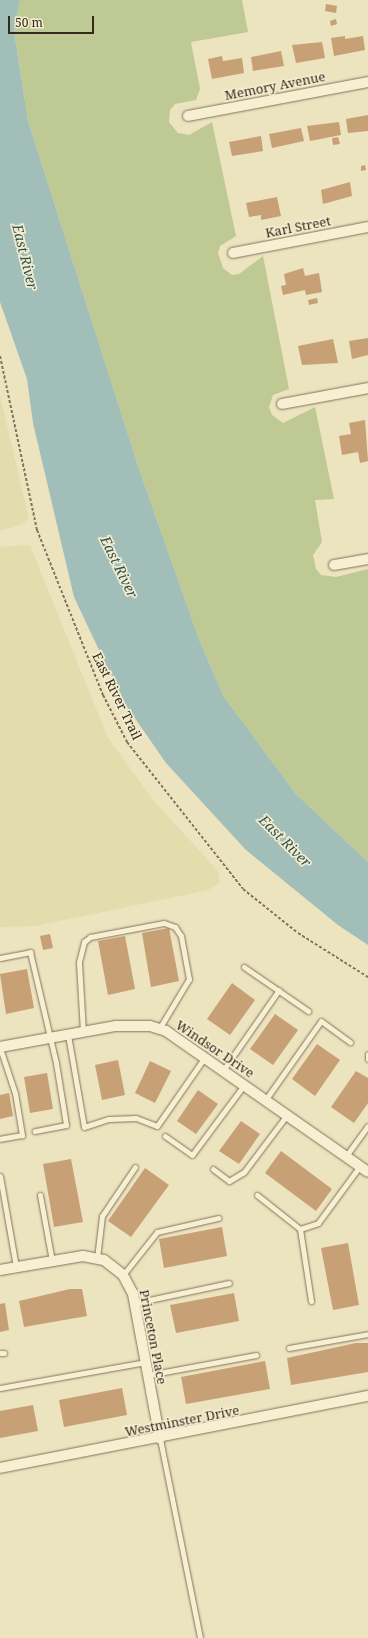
<!DOCTYPE html>
<html>
<head>
<meta charset="utf-8">
<style>
  body { margin:0 }
  #map { position:relative; width:368px; height:1638px; overflow:hidden; background:#ece3bf; font-family:"Noto Serif",serif }
  div>[style] { position:absolute }
  .farmland>* { inset:0; background:#e1ddad }
  .green>* { inset:0; background:#bec994 }
  .water>* { inset:0; background:#a2beb8 }
  .building>* { inset:0; background:#c8a076 }
  .path>* { height:2px; margin-top:-1px; transform-origin:0; background:repeating-linear-gradient(90deg,#837358 0 3px,transparent 0 5px) }
  .roads { filter:drop-shadow(0 0 1px #837358) drop-shadow(0 0 1px #837358) }
  .lane>* { height:5px; margin:-2.5px; padding:0 2.5px; transform-origin:2.5px; border-radius:2.5px; background:#f7efd2 }
  .street>* { height:10px; margin:-5px; padding:0 5px; transform-origin:5px; border-radius:5px; background:#f7efd2 }
  span { translate:-50% -50%; white-space:nowrap; text-align:center; line-height:1.15; -webkit-text-stroke:3.5px #f3ecce; paint-order:stroke }
  .street-label { font-size:13px; color:#332a1c }
  .water-label { font-size:14px; color:#2c5253; font-style:italic }
  .scale { position:absolute; left:8px; top:16px; width:86px; height:18px; box-sizing:border-box; border:2px solid #332a1c; border-top:0; padding-left:5px; font-size:12px; line-height:14px; white-space:nowrap; color:#332a1c; -webkit-text-stroke:3px #f3ecce; paint-order:stroke }
</style>
</head>
<body>
<div id="map">
  <div class="farmland">
    <div style="clip-path:polygon(0 396px,29px 518px,21px 525px,0 531px)"></div>
    <div style="clip-path:polygon(30px 545px,108px 738px,154px 801px,218px 871px,220px 882px,208px 890px,36px 926px,0 927px,0 547px)"></div>
  </div>
  <div class="green">
    <div style="clip-path:polygon(20px 0,242px 0,248px 32px,191px 42px,200px 89px,196px 100px,175px 104px,170px 110px,169px 122px,178px 133px,189px 135px,212px 122px,236px 236px,220px 246px,218px 253px,223px 268px,232px 275px,239px 274px,263px 256px,289px 389px,273px 395px,269px 407px,272px 415px,283px 423px,315px 407px,334px 499px,315px 500px,322px 542px,313px 555px,316px 569px,321px 575px,336px 577px,368px 569px,368px 862px,296px 794px,224px 697px,200px 642px,139px 469px,28px 121px,14px 31px)"></div>
  </div>
  <div class="water">
    <div style="clip-path:polygon(0 0,20px 0,14px 31px,28px 121px,139px 469px,200px 642px,224px 697px,296px 794px,368px 862px,368px 945px,338px 925px,246px 850px,166px 763px,123px 701px,74px 597px,33px 423px,27px 379px,0 302px)"></div>
  </div>
  <div class="building">
    <div style="clip-path:polygon(326px 4px,337px 6px,336px 13px,325px 11px)"></div>
    <div style="clip-path:polygon(336px 19px,337px 24px,331px 26px,330px 21px)"></div>
    <div style="clip-path:polygon(345px 36px,345px 39px,363px 36px,365px 50px,334px 56px,331px 38px)"></div>
    <div style="clip-path:polygon(322px 42px,325px 58px,296px 63px,292px 45px)"></div>
    <div style="clip-path:polygon(281px 51px,284px 66px,253px 71px,251px 57px)"></div>
    <div style="clip-path:polygon(222px 56px,223px 61px,242px 58px,244px 73px,212px 79px,208px 59px)"></div>
    <div style="clip-path:polygon(368px 115px,368px 131px,348px 133px,346px 119px)"></div>
    <div style="clip-path:polygon(339px 122px,341px 135px,310px 141px,307px 126px)"></div>
    <div style="clip-path:polygon(301px 128px,304px 141px,272px 148px,269px 134px)"></div>
    <div style="clip-path:polygon(261px 136px,263px 151px,232px 156px,229px 142px)"></div>
    <div style="clip-path:polygon(338px 137px,340px 144px,333px 145px,332px 138px)"></div>
    <div style="clip-path:polygon(365px 165px,366px 170px,361px 171px,361px 166px)"></div>
    <div style="clip-path:polygon(350px 182px,352px 196px,323px 204px,321px 190px)"></div>
    <div style="clip-path:polygon(277px 197px,281px 216px,261px 220px,261px 215px,249px 217px,246px 203px)"></div>
    <div style="clip-path:polygon(303px 268px,305px 276px,319px 273px,322px 292px,306px 295px,305px 290px,283px 295px,281px 286px,286px 285px,284px 274px)"></div>
    <div style="clip-path:polygon(317px 298px,318px 303px,309px 305px,308px 300px)"></div>
    <div style="clip-path:polygon(368px 338px,368px 355px,352px 359px,349px 341px)"></div>
    <div style="clip-path:polygon(333px 339px,338px 363px,302px 365px,298px 346px)"></div>
    <div style="clip-path:polygon(365px 420px,368px 461px,360px 463px,358px 452px,342px 455px,339px 436px,351px 434px,349px 423px)"></div>
    <div style="clip-path:polygon(169px 928px,179px 981px,151px 987px,142px 933px)"></div>
    <div style="clip-path:polygon(50px 934px,53px 948px,43px 950px,40px 936px)"></div>
    <div style="clip-path:polygon(125px 936px,135px 989px,108px 995px,98px 941px)"></div>
    <div style="clip-path:polygon(27px 969px,34px 1008px,6px 1014px,0 974px)"></div>
    <div style="clip-path:polygon(232px 983px,255px 1000px,230px 1035px,207px 1019px)"></div>
    <div style="clip-path:polygon(275px 1014px,298px 1030px,273px 1065px,250px 1049px)"></div>
    <div style="clip-path:polygon(317px 1044px,340px 1060px,315px 1096px,292px 1079px)"></div>
    <div style="clip-path:polygon(118px 1060px,125px 1095px,102px 1100px,95px 1065px)"></div>
    <div style="clip-path:polygon(150px 1061px,171px 1071px,155px 1103px,135px 1093px)"></div>
    <div style="clip-path:polygon(356px 1071px,368px 1078px,368px 1103px,354px 1123px,331px 1107px)"></div>
    <div style="clip-path:polygon(47px 1073px,53px 1109px,30px 1113px,24px 1077px)"></div>
    <div style="clip-path:polygon(198px 1090px,218px 1104px,196px 1134px,177px 1121px)"></div>
    <div style="clip-path:polygon(9px 1093px,13px 1116px,0 1119px,0 1095px)"></div>
    <div style="clip-path:polygon(241px 1121px,260px 1134px,239px 1164px,219px 1151px)"></div>
    <div style="clip-path:polygon(281px 1151px,332px 1189px,316px 1211px,265px 1173px)"></div>
    <div style="clip-path:polygon(71px 1159px,83px 1222px,54px 1227px,43px 1164px)"></div>
    <div style="clip-path:polygon(145px 1168px,169px 1185px,131px 1237px,108px 1221px)"></div>
    <div style="clip-path:polygon(222px 1227px,227px 1256px,164px 1268px,159px 1239px)"></div>
    <div style="clip-path:polygon(348px 1243px,359px 1305px,333px 1310px,321px 1248px)"></div>
    <div style="clip-path:polygon(70px 1289px,82px 1289px,87px 1316px,24px 1327px,19px 1301px)"></div>
    <div style="clip-path:polygon(234px 1293px,239px 1321px,176px 1333px,170px 1305px)"></div>
    <div style="clip-path:polygon(5px 1303px,9px 1330px,0 1332px,0 1304px)"></div>
    <div style="clip-path:polygon(356px 1343px,368px 1343px,368px 1372px,291px 1385px,287px 1358px)"></div>
    <div style="clip-path:polygon(265px 1361px,270px 1389px,186px 1404px,181px 1377px)"></div>
    <div style="clip-path:polygon(122px 1388px,127px 1415px,64px 1427px,59px 1400px)"></div>
    <div style="clip-path:polygon(33px 1405px,38px 1431px,0 1438px,0 1411px)"></div>
  </div>
  <div class="path">
    <div style="left:0;top:356px;width:178px;rotate:78deg"></div>
    <div style="left:37px;top:530px;width:178px;rotate:68.2deg"></div>
    <div style="left:103px;top:695px;width:53px;rotate:62.9deg"></div>
    <div style="left:127px;top:742px;width:187px;rotate:51.7deg"></div>
    <div style="left:243px;top:889px;width:70px;rotate:38.7deg"></div>
    <div style="left:298px;top:933px;width:83px;rotate:32.2deg"></div>
  </div>
  <div class="roads">
    <div class="lane">
      <div style="left:0;top:958px;width:31px;rotate:-11deg"></div>
      <div style="left:30px;top:952px;width:114px;rotate:76.8deg"></div>
      <div style="left:56px;top:1063px;width:63px;rotate:80.8deg"></div>
      <div style="left:66px;top:1125px;width:32px;rotate:169deg"></div>
      <div style="left:244px;top:967px;width:78px;rotate:34.5deg"></div>
      <div style="left:83px;top:1032px;width:70px;rotate:-93.3deg"></div>
      <div style="left:79px;top:962px;width:21px;rotate:-76deg"></div>
      <div style="left:84px;top:942px;width:8px;rotate:-40deg"></div>
      <div style="left:90px;top:937px;width:75px;rotate:-10.7deg"></div>
      <div style="left:164px;top:923px;width:12px;rotate:20deg"></div>
      <div style="left:175px;top:927px;width:11px;rotate:56deg"></div>
      <div style="left:181px;top:936px;width:44px;rotate:79.5deg"></div>
      <div style="left:189px;top:979px;width:58px;rotate:121deg"></div>
      <div style="left:68px;top:1035px;width:93px;rotate:80.1deg"></div>
      <div style="left:84px;top:1127px;width:26px;rotate:-18deg"></div>
      <div style="left:109px;top:1119px;width:27px;rotate:-2deg"></div>
      <div style="left:136px;top:1118px;width:22px;rotate:21deg"></div>
      <div style="left:157px;top:1126px;width:84px;rotate:-55.2deg"></div>
      <div style="left:0;top:1048px;width:47px;rotate:71.6deg"></div>
      <div style="left:15px;top:1093px;width:43px;rotate:80.5deg"></div>
      <div style="left:22px;top:1135px;width:22px;rotate:170deg"></div>
      <div style="left:368px;top:1054px;width:5px;rotate:90deg"></div>
      <div style="left:224px;top:1069px;width:96px;rotate:-55.2deg"></div>
      <div style="left:266px;top:1099px;width:95px;rotate:-54.8deg"></div>
      <div style="left:321px;top:1021px;width:36px;rotate:36deg"></div>
      <div style="left:165px;top:1136px;width:33px;rotate:35deg"></div>
      <div style="left:192px;top:1155px;width:87px;rotate:-53.4deg"></div>
      <div style="left:346px;top:1156px;width:37px;rotate:-54deg"></div>
      <div style="left:213px;top:1169px;width:20px;rotate:37deg"></div>
      <div style="left:229px;top:1181px;width:17px;rotate:-31deg"></div>
      <div style="left:244px;top:1172px;width:71px;rotate:-53deg"></div>
      <div style="left:0;top:1176px;width:92px;rotate:80deg"></div>
      <div style="left:40px;top:1195px;width:67px;rotate:79.7deg"></div>
      <div style="left:257px;top:1195px;width:55px;rotate:38.3deg"></div>
      <div style="left:300px;top:1229px;width:73px;rotate:81.3deg"></div>
      <div style="left:300px;top:1229px;width:19px;rotate:-18deg"></div>
      <div style="left:318px;top:1223px;width:71px;rotate:-53.6deg"></div>
      <div style="left:97px;top:1258px;width:42px;rotate:-83.2deg"></div>
      <div style="left:102px;top:1216px;width:59px;rotate:-56deg"></div>
      <div style="left:123px;top:1275px;width:55px;rotate:-51.7deg"></div>
      <div style="left:157px;top:1232px;width:63px;rotate:-12.9deg"></div>
      <div style="left:135px;top:1303px;width:96px;rotate:-12deg"></div>
      <div style="left:289px;top:1348px;width:80px;rotate:-10deg"></div>
      <div style="left:0;top:1353px;width:4px"></div>
      <div style="left:148px;top:1375px;width:110px;rotate:-10.5deg"></div>
      <div style="left:0;top:1388px;width:148px;rotate:-10.1deg"></div>
      <div style="left:160px;top:1439px;width:203px;rotate:78.6deg"></div>
    </div>
    <div class="street">
      <div style="left:188px;top:116px;width:183px;rotate:-10.7deg"></div>
      <div style="left:233px;top:253px;width:137px;rotate:-10.9deg"></div>
      <div style="left:282px;top:404px;width:87px;rotate:-10.5deg"></div>
      <div style="left:334px;top:565px;width:35px;rotate:-10deg"></div>
      <div style="left:0;top:1047px;width:118px;rotate:-10.3deg"></div>
      <div style="left:116px;top:1026px;width:34px"></div>
      <div style="left:150px;top:1026px;width:17px;rotate:17deg"></div>
      <div style="left:166px;top:1031px;width:246px;rotate:34.9deg"></div>
      <div style="left:0;top:1270px;width:84px;rotate:-9.6deg"></div>
      <div style="left:83px;top:1256px;width:21px;rotate:11deg"></div>
      <div style="left:104px;top:1260px;width:24px;rotate:38deg"></div>
      <div style="left:123px;top:1275px;width:21px;rotate:62deg"></div>
      <div style="left:133px;top:1294px;width:147px;rotate:79.5deg"></div>
      <div style="left:0;top:1468px;width:375px;rotate:-11.1deg"></div>
    </div>
  </div>
  <div class="street-label">
    <span style="left:275px;top:86px;rotate:-11deg">Memory Avenue</span>
    <span style="left:298px;top:227px;rotate:-11deg">Karl Street</span>
    <span style="left:117px;top:696px;rotate:64deg">East River Trail</span>
    <span style="left:215px;top:1049px;rotate:34deg">Windsor Drive</span>
    <span style="left:153px;top:1337px;rotate:79deg">Princeton Place</span>
    <span style="left:182px;top:1421px;rotate:-11deg">Westminster Drive</span>
  </div>
  <div class="water-label">
    <span style="left:25px;top:257px;rotate:76deg">East River</span>
    <span style="left:119px;top:567px;rotate:64deg">East River</span>
    <span style="left:285px;top:841px;rotate:45deg">East River</span>
  </div>
  <div class="scale">50 m</div>
</div>
</body>
</html>
